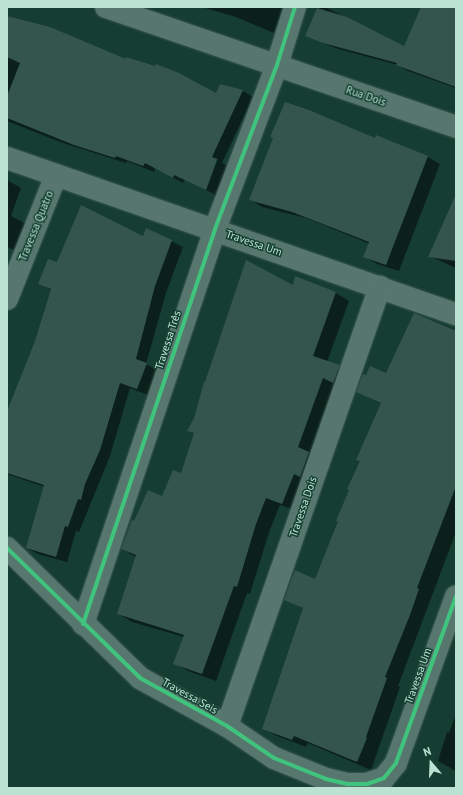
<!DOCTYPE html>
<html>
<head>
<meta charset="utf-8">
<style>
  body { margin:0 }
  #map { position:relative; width:463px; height:795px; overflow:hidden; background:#153d32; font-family:"PT Sans",sans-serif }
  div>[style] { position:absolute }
  .shadow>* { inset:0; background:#0007 }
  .building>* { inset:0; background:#34554e }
  .roads { filter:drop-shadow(0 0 1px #3b594f) drop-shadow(0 0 1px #3b594f) }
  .street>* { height:22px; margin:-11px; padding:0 11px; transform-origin:11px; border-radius:11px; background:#57776e }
  .cycleway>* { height:4px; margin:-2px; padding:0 2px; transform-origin:2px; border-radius:2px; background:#40c37c }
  span { translate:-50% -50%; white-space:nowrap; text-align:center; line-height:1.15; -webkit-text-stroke:3px #144032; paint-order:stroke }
  .street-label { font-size:11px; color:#bbe2d2 }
  .frame { position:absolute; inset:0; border:8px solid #bbe2d2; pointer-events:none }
  .north { position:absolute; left:411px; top:743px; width:40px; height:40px; -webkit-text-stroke:3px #144032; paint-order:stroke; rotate:341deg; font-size:11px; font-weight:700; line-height:16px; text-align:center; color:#bbe2d2 }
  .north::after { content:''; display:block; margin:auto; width:14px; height:18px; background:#bbe2d2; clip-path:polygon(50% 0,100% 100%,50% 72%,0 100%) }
</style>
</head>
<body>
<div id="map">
  <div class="shadow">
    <div style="clip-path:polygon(202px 7px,283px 7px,274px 33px,236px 17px)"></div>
    <div style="clip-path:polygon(318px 7px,325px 7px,405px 47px,422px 7px,456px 7px,456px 88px,408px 71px,398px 65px,335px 48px,306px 35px)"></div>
    <div style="clip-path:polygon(7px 17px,216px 94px,220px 85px,243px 91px,253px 97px,222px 163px,227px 166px,216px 195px,206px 190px,218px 159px,216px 159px,205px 189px,185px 180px,183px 183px,155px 168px,154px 172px,127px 161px,126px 163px,63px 143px,7px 121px)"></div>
    <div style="clip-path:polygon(377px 136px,428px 157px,440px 164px,399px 271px,377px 264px,365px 256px,370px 244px,306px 218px,262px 207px,250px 199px,375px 139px)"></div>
    <div style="clip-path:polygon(7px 180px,21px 188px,11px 216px,30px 226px,20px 252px,7px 247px)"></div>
    <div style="clip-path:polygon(456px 196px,456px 268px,429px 256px)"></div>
    <div style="clip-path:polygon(146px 229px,183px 247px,166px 293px,146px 364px,157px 370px,148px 395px,130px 388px,110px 456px,79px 532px,76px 531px,67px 562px,38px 554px,27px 548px,45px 487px,7px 474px,7px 413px,36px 341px,51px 290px,40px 284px,58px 263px,143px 238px)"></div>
    <div style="clip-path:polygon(294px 286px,336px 293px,349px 301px,327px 362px,353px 374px,295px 510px,280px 505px,269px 532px,250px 594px,247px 593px,216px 681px,188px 671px,174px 663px,184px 637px,132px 622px,119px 614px,136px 557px,122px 549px,135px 522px,162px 498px,182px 475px,195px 434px,188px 430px)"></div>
    <div style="clip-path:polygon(456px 332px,456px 532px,398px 686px,400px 687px,371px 770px,308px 743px,306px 747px,277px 736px,263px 728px,304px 609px,285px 599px,316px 580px,382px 404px,358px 392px,366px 376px,386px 374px)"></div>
    <div style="clip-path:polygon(456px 714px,456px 771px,438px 761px,447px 732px,449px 733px)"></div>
  </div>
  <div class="building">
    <div style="clip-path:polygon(421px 7px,456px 7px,456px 87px,396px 65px,397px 63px,323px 43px,305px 36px,317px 8px,347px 17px,404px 46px)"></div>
    <div style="clip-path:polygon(7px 16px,50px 27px,126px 59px,126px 57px,155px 66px,156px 64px,179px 73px,216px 93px,220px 84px,243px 90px,212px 157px,217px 159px,206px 190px,174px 175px,173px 178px,145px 163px,143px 166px,116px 156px,115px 158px,74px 145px,7px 118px,7px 96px,20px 63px,7px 57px)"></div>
    <div style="clip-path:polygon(285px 102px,309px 110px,375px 138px,376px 135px,428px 156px,386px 265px,363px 257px,369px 242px,292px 212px,249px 200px,273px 138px,270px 137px)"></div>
    <div style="clip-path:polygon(456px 194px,456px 261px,428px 257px)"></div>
    <div style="clip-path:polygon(81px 205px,143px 236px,146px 228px,172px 240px,155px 286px,136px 359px,147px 363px,137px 389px,120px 383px,100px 450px,85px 484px,81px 500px,78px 499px,68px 527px,65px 526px,56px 557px,26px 548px,44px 485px,7px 473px,7px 411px,35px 341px,51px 289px,38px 284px,48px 259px,57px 262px)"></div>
    <div style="clip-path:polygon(246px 260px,293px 285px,295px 276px,336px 292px,313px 356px,340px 365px,333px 383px,323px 378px,298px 447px,309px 452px,300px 477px,294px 474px,282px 504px,266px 498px,256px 524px,237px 587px,234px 586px,202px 674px,173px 664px,184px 635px,117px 614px,136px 555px,121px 549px,132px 520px,134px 521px,148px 490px,162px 496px,173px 470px,181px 473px,194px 433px,187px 431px,194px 418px,204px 382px,205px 382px)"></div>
    <div style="clip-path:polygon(414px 313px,456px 331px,456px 486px,417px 588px,419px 589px,410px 615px,385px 677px,387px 678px,366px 737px,367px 738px,357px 762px,294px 736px,292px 740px,262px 729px,303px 608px,284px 600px,293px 575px,295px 570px,315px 579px,338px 521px,336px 521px,349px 490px,347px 489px,360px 461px,356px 460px,381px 403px,356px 392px,363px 374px,366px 375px,370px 366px,386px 373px)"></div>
  </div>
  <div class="roads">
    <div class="street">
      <div style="left:106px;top:7px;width:370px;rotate:18.9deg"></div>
      <div style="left:7px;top:158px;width:475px;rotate:19.2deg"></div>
      <div style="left:7px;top:299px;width:133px;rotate:-68.4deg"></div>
      <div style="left:7px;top:548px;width:186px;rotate:44.3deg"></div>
      <div style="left:140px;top:678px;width:99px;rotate:28.9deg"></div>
      <div style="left:227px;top:726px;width:57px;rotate:34.2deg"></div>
      <div style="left:274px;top:758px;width:56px;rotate:22deg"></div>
      <div style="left:326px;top:779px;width:22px;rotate:13deg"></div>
      <div style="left:347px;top:784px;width:20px"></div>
      <div style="left:367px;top:784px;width:18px;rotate:-19deg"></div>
      <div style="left:384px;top:778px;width:19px;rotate:-51deg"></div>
      <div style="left:396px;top:763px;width:177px;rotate:-70.2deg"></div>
      <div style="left:83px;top:624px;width:416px;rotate:-71.5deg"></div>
      <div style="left:215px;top:229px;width:175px;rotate:-69.3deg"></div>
      <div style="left:277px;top:65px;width:61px;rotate:-72.8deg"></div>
      <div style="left:227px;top:726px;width:465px;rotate:-70.8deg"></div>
    </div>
  </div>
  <div class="cycleway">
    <div style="left:7px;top:548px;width:186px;rotate:44.3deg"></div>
    <div style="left:140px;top:678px;width:99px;rotate:28.9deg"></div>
    <div style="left:227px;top:726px;width:57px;rotate:34.2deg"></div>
    <div style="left:274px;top:758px;width:56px;rotate:22deg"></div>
    <div style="left:326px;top:779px;width:22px;rotate:13deg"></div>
    <div style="left:347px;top:784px;width:20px"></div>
    <div style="left:367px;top:784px;width:18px;rotate:-19deg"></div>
    <div style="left:384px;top:778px;width:19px;rotate:-51deg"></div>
    <div style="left:396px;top:763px;width:177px;rotate:-70.2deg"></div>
    <div style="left:83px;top:624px;width:416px;rotate:-71.5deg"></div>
    <div style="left:215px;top:229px;width:175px;rotate:-69.3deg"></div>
    <div style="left:277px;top:65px;width:61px;rotate:-72.8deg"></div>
  </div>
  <div class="street-label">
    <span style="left:366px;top:96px;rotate:19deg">Rua Dois</span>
    <span style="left:36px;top:226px;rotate:-68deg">Travessa Quatro</span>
    <span style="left:254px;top:243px;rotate:19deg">Travessa Um</span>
    <span style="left:168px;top:340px;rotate:-72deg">Travessa Três</span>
    <span style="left:303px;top:507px;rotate:-71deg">Travessa Dois</span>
    <span style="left:418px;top:676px;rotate:-70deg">Travessa Um</span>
    <span style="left:190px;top:696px;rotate:29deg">Travessa Seis</span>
  </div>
  <div class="frame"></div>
  <div class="north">N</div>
</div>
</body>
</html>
